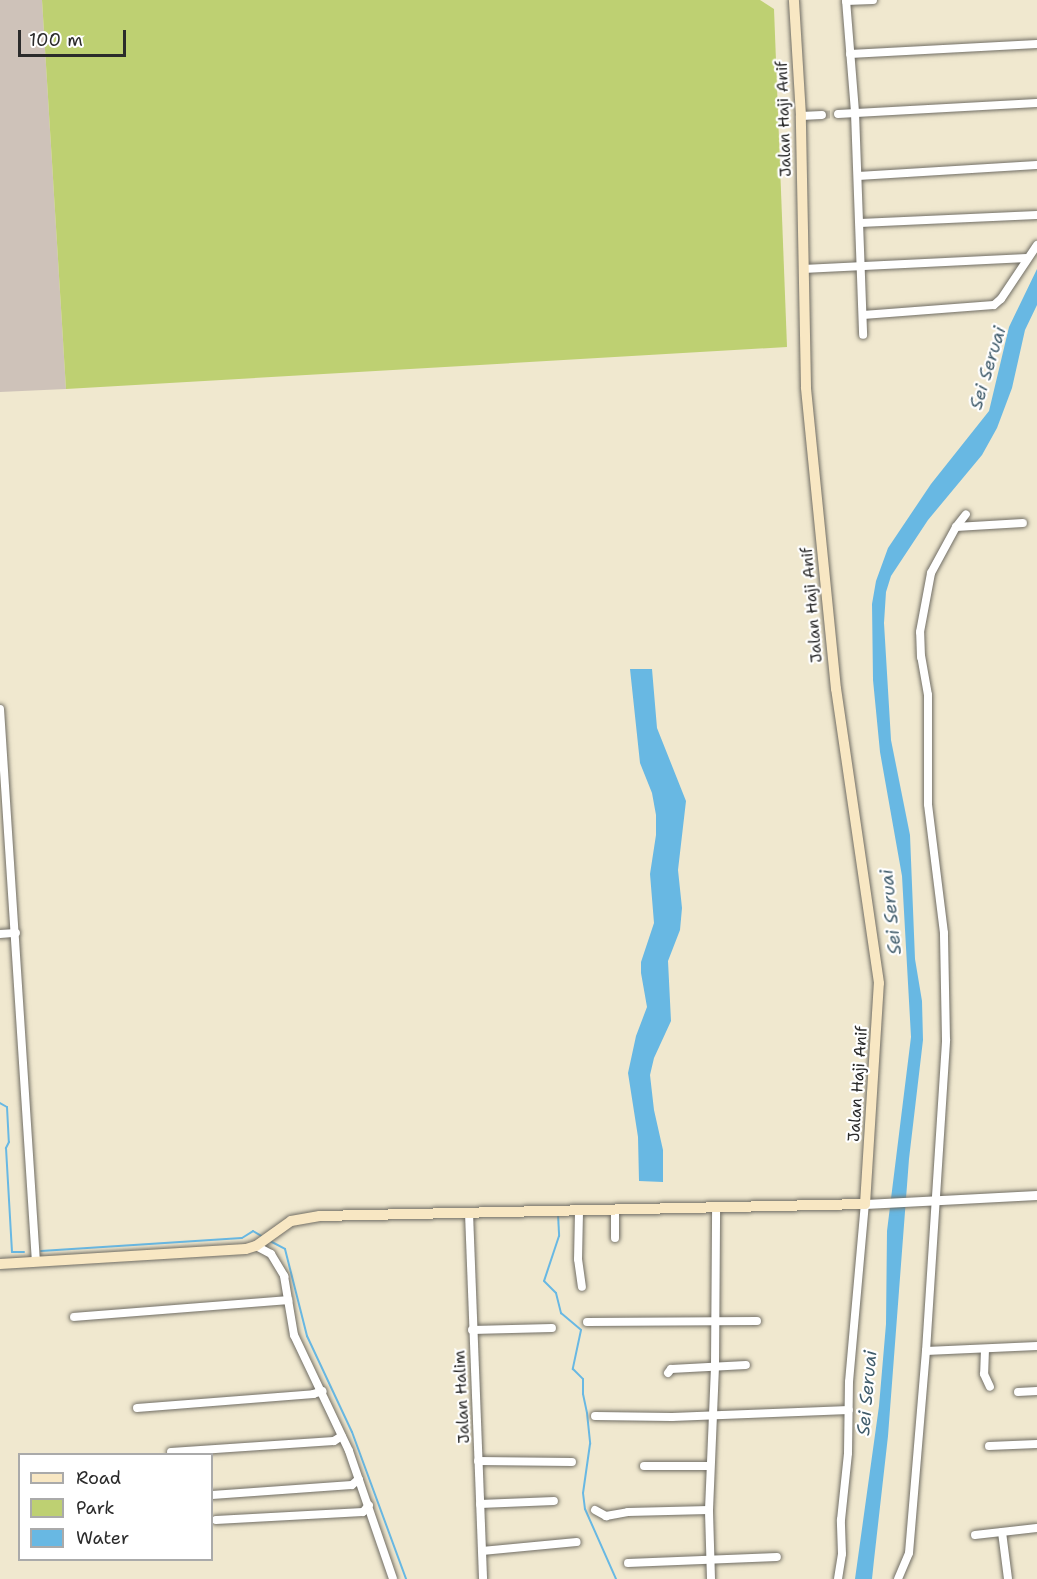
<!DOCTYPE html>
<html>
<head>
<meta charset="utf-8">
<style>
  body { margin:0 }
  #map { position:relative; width:1037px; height:1579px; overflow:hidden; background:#f0e8cf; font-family:"Shantell Sans",sans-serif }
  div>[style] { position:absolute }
  .industrial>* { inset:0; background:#cec2b9 }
  .green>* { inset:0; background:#bed072 }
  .water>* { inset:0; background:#68b8e3 }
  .stream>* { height:2px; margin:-1px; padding:0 1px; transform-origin:1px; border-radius:1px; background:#68b8e3 }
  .minor-tunnel>* { height:8px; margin-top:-4px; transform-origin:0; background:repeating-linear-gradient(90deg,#c9c2ae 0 8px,transparent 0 12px) }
  .roads { filter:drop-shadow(0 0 2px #706d64) drop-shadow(0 0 2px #706d64) }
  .minor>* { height:8px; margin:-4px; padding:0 4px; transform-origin:4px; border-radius:4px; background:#fff }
  .tertiary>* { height:9px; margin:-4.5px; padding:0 4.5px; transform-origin:4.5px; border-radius:4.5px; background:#fff }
  .secondary>* { height:10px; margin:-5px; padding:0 5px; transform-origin:5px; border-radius:5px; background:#f8e7c3 }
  span { translate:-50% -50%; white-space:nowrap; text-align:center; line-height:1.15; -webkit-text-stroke:4.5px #fff; paint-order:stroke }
  .street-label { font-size:16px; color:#2b2b2b }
  .water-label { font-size:18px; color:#405c6b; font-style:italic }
  .legend { position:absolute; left:18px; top:1453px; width:195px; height:108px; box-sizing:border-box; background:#fff; border:2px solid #aaa; margin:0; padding:8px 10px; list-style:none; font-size:18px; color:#2b2b2b }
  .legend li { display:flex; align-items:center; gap:12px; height:30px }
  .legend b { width:30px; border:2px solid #aaa }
  .scale { position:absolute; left:18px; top:30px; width:108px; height:27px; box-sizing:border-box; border:3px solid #2b2b2b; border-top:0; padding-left:8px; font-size:18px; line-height:21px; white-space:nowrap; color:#2b2b2b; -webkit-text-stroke:4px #fff; paint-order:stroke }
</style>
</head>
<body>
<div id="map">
  <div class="industrial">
    <div style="clip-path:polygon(0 0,42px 0,66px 389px,0 392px)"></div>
  </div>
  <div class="green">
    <div style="clip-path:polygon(42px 0,760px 0,774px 9px,787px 347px,66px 389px)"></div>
  </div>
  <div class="water">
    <div style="clip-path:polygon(1037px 269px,1037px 305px,1025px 330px,1012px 388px,997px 428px,982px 455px,928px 520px,891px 576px,886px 592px,884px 623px,891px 740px,910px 835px,915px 959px,922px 1001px,923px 1040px,909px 1159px,888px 1436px,874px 1560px,872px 1579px,855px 1579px,879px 1406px,886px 1324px,887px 1231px,911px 1037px,902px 876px,880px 752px,873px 680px,872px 604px,876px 581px,888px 548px,931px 484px,989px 411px,1009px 327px)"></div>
    <div style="clip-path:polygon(630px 669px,652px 669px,657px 728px,686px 801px,678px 870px,682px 908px,680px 930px,668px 961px,671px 1021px,654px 1058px,650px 1075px,654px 1110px,663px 1150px,663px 1182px,639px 1181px,638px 1137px,628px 1073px,636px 1036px,647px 1007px,641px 973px,641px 962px,654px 923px,650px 874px,656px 835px,656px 815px,652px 793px,640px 763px)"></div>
  </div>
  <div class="stream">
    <div style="left:0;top:1103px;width:8px;rotate:30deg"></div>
    <div style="left:7px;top:1107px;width:35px;rotate:87deg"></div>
    <div style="left:9px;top:1142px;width:7px;rotate:117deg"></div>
    <div style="left:6px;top:1148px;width:104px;rotate:86.7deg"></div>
    <div style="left:12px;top:1252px;width:12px"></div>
    <div style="left:558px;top:1214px;width:22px;rotate:87deg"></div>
    <div style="left:559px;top:1236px;width:47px;rotate:108.4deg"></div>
    <div style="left:544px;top:1281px;width:17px;rotate:45deg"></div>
    <div style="left:556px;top:1293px;width:21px;rotate:76deg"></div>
    <div style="left:561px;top:1313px;width:26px;rotate:40deg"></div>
    <div style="left:581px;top:1330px;width:40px;rotate:102deg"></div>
    <div style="left:573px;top:1369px;width:14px;rotate:45deg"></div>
    <div style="left:583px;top:1379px;width:15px;rotate:90deg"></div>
    <div style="left:583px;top:1394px;width:19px;rotate:78deg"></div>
    <div style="left:587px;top:1413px;width:31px;rotate:84deg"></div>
    <div style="left:590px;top:1444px;width:49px;rotate:98.1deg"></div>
    <div style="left:583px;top:1493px;width:16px;rotate:83deg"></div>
    <div style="left:585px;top:1509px;width:77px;rotate:66.1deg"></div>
    <div style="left:270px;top:1241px;width:17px;rotate:28deg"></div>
    <div style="left:285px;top:1249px;width:90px;rotate:75.8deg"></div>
    <div style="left:307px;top:1336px;width:106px;rotate:64.9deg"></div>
    <div style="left:352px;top:1432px;width:157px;rotate:69.8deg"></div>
    <div style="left:41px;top:1251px;width:201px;rotate:-3.7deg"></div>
    <div style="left:242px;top:1238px;width:13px;rotate:-32deg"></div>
    <div style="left:253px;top:1231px;width:12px;rotate:31deg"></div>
  </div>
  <div class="minor-tunnel">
    <div style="left:822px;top:115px;width:16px;rotate:-4deg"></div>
  </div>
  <div class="roads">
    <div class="minor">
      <div style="left:846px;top:0;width:113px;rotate:85.4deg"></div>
      <div style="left:855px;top:113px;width:222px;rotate:87.9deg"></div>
      <div style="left:846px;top:1px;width:27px;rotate:-2deg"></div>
      <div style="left:850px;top:54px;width:187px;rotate:-3.1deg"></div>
      <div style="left:838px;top:114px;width:199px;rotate:-3.2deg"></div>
      <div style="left:801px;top:116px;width:21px;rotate:-3deg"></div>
      <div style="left:858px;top:176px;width:179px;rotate:-3.5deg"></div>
      <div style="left:860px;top:223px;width:177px;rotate:-2.6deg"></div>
      <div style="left:803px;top:269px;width:224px;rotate:-2.8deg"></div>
      <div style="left:863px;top:315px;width:131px;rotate:-4.4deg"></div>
      <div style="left:994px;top:305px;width:9px;rotate:-41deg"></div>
      <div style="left:1001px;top:299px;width:65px;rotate:-56.3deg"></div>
      <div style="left:956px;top:527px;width:67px;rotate:-3.4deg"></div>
      <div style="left:0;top:709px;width:554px;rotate:86.28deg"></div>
      <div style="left:0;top:934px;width:16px;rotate:-4deg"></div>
      <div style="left:579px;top:1212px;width:47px;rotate:91.2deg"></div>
      <div style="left:578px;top:1259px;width:28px;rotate:82deg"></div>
      <div style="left:469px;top:1213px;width:366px;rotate:87.8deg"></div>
      <div style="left:615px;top:1238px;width:27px;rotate:-90deg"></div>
      <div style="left:256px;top:1246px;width:17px;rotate:28deg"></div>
      <div style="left:271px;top:1254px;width:26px;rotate:59deg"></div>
      <div style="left:284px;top:1276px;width:60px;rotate:80.4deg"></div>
      <div style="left:294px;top:1335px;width:128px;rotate:64.6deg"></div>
      <div style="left:349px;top:1451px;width:135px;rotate:71deg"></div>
      <div style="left:74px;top:1317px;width:215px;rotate:-4.5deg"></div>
      <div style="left:587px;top:1322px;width:170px;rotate:-0.3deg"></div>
      <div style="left:472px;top:1330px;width:80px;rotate:-1.4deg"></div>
      <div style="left:985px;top:1349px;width:25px;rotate:92deg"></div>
      <div style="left:984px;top:1374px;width:14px;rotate:65deg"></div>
      <div style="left:926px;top:1351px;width:111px;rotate:-2.6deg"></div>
      <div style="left:668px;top:1373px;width:5px;rotate:-53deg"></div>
      <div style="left:671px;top:1369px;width:75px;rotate:-3.1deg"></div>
      <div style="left:1018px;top:1392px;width:19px;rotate:-3deg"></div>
      <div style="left:137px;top:1408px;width:177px;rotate:-4.5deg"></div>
      <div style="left:313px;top:1394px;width:10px;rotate:-17deg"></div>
      <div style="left:595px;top:1416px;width:77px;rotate:0.7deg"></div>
      <div style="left:672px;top:1417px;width:177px;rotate:-2.3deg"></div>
      <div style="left:989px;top:1446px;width:48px;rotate:-2.4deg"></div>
      <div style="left:171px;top:1452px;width:163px;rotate:-3.9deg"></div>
      <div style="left:334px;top:1441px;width:9px;rotate:-32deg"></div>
      <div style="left:478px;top:1461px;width:94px;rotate:0.6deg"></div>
      <div style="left:644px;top:1466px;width:66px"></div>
      <div style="left:212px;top:1495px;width:140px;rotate:-4.1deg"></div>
      <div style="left:352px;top:1485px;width:9px;rotate:-41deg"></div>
      <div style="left:480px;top:1504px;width:74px;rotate:-2.3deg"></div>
      <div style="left:595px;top:1510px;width:13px;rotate:29deg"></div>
      <div style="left:606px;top:1516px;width:22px;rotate:-10deg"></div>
      <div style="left:628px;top:1512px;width:81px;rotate:-1.4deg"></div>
      <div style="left:216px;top:1520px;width:147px;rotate:-3.1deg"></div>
      <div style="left:363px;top:1512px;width:9px;rotate:-49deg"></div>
      <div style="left:1002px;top:1532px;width:47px;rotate:82.7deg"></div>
      <div style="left:975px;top:1535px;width:62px;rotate:-6.4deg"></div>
      <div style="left:482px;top:1551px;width:95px;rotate:-5.4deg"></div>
      <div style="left:628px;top:1563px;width:149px;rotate:-2.3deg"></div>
      <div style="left:711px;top:1579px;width:69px;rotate:-91.7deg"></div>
      <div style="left:709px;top:1510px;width:144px;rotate:-87.6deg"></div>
      <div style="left:715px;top:1366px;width:158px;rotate:-89.6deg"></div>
      <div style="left:838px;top:1579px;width:25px;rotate:-81deg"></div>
      <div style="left:842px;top:1554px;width:34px;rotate:-92deg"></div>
      <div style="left:841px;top:1520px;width:67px;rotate:-84deg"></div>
      <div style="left:848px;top:1453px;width:71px;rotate:-89.2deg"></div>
      <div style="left:849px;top:1382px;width:179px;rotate:-84.9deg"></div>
      <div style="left:898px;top:1579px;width:28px;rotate:-67deg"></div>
      <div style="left:909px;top:1553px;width:203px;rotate:-85.2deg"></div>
      <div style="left:926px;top:1351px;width:312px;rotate:-86.3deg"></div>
      <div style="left:946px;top:1040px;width:107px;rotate:-91.1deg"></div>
      <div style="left:944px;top:933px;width:130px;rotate:-97.1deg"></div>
      <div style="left:928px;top:804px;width:109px;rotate:-90deg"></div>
      <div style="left:928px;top:695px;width:39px;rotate:-100deg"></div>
      <div style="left:921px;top:657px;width:25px;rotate:-92deg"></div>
      <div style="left:920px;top:632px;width:60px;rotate:-79.4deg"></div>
      <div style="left:931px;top:573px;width:52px;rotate:-61.5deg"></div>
      <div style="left:956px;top:527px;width:16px;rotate:-52deg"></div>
    </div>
    <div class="tertiary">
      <div style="left:865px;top:1204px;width:172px;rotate:-3deg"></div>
    </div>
    <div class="secondary">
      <div style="left:0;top:1264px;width:246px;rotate:-3.5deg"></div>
      <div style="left:246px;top:1249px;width:10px;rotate:-17deg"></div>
      <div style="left:256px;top:1246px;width:43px;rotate:-35.5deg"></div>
      <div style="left:291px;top:1221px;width:29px;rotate:-10deg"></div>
      <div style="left:320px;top:1216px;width:545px;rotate:-1.26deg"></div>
      <div style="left:865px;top:1204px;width:221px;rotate:-86.4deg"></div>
      <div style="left:879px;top:983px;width:297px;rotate:-98.3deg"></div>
      <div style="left:836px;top:689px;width:303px;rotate:-95.7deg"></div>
      <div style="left:806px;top:387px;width:271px;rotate:-91.1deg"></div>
      <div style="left:801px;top:116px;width:116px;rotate:-93.5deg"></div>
    </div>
  </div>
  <div class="street-label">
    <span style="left:784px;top:119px;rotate:-92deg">Jalan Haji Anif</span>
    <span style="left:812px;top:605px;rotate:-95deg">Jalan Haji Anif</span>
    <span style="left:858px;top:1084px;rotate:-86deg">Jalan Haji Anif</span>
    <span style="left:462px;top:1397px;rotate:-93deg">Jalan Halim</span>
  </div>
  <div class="water-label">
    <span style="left:988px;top:368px;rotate:-73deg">Sei Seruai</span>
    <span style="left:891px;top:912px;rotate:-96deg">Sei Seruai</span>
    <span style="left:867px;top:1393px;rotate:-85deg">Sei Seruai</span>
  </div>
  <ul class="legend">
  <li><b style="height:8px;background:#f8e7c3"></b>Road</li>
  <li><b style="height:16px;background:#bed072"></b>Park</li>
  <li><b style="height:16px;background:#68b8e3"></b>Water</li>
  </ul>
  <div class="scale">100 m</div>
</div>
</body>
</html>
